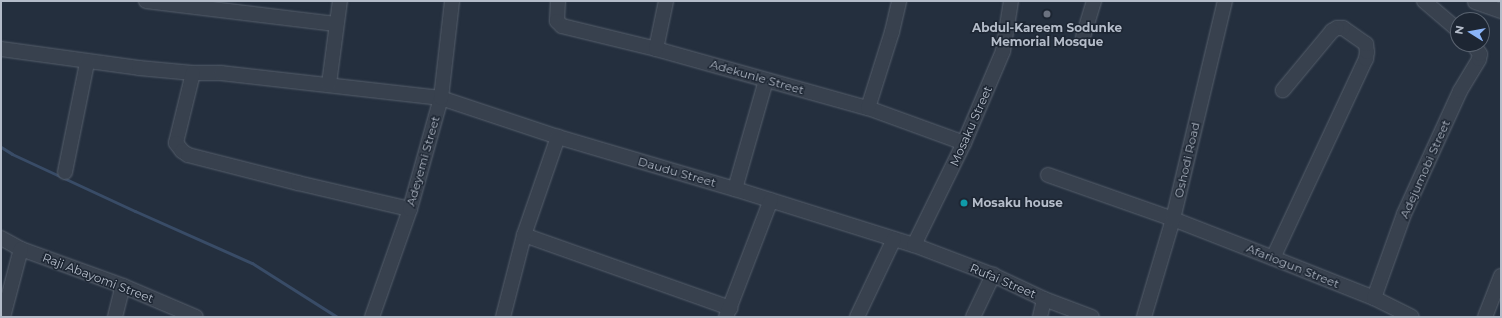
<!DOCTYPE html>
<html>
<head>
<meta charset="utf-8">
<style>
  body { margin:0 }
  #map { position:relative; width:1502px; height:318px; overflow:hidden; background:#242f3e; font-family:Montserrat,sans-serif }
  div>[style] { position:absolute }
  .stream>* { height:3px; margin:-1.5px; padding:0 1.5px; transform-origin:1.5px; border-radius:1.5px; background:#394c67 }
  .roads { filter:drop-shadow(0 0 1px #565f6c) drop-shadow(0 0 1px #565f6c) }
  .minor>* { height:14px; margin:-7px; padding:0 7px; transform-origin:7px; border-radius:7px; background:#38414e }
  .dots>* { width:11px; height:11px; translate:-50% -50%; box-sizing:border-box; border:2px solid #1d2633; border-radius:50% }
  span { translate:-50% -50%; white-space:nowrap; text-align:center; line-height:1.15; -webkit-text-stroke:3px #1d2633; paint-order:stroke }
  .poi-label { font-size:12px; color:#b4bcc9; font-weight:700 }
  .left { translate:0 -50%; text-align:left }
  .street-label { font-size:12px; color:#b4bcc9 }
  .frame { position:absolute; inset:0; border:2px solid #b4bcc9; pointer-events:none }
  .north { position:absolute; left:1450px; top:12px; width:40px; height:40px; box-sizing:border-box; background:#1d2633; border:1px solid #59626f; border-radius:50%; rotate:281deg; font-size:11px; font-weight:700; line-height:16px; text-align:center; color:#b4bcc9 }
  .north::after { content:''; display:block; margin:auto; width:14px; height:18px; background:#8ab4f8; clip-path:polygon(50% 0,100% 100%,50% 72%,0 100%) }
</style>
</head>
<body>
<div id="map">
  <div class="stream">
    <div style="left:1px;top:147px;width:13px;rotate:32deg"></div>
    <div style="left:12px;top:154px;width:136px;rotate:24.9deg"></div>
    <div style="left:135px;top:211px;width:128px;rotate:24deg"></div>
    <div style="left:252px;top:263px;width:101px;rotate:32.4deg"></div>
  </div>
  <div class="roads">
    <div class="minor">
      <div style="left:146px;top:1px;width:191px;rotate:6.9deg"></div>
      <div style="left:558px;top:1px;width:20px;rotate:93deg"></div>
      <div style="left:557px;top:21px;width:7px;rotate:45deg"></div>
      <div style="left:562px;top:26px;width:97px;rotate:13.7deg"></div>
      <div style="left:656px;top:49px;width:220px;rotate:15.6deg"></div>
      <div style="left:868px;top:108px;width:102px;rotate:20deg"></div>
      <div style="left:1424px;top:1px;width:45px;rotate:40.5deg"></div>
      <div style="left:1475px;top:2px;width:28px;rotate:19deg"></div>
      <div style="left:1083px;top:37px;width:38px;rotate:-73deg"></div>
      <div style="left:1px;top:49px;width:139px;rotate:7.8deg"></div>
      <div style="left:139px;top:68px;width:54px;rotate:5.3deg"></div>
      <div style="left:193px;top:73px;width:28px"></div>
      <div style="left:221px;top:73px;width:221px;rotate:6.5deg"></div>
      <div style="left:441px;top:98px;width:123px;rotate:18.4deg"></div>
      <div style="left:558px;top:137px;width:184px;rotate:16.4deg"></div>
      <div style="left:735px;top:189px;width:188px;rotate:17.4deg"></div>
      <div style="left:914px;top:245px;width:85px;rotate:20.8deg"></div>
      <div style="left:993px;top:275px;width:56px;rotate:25.2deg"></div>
      <div style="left:1044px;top:299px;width:51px;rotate:20.6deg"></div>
      <div style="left:656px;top:49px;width:49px;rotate:-78.2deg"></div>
      <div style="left:193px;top:73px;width:72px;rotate:103.7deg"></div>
      <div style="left:176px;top:143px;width:10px;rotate:53deg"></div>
      <div style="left:182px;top:151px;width:7px;rotate:34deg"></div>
      <div style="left:188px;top:155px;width:114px;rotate:14.3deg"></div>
      <div style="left:298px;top:183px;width:115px;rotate:13.1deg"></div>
      <div style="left:329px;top:84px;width:84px;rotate:-82.5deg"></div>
      <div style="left:868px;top:108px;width:80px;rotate:-72.5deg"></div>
      <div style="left:892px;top:32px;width:32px;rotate:-77deg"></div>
      <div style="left:65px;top:172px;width:111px;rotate:-78.6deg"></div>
      <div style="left:1048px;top:175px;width:133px;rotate:19.4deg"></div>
      <div style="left:1173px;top:219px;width:107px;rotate:21.3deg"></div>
      <div style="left:1273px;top:258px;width:109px;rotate:21.6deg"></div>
      <div style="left:1374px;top:298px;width:42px;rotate:26.6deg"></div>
      <div style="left:735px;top:189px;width:113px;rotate:-74.1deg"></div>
      <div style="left:524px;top:235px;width:219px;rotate:19.5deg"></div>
      <div style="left:1px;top:238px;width:23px;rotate:29deg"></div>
      <div style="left:21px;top:249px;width:109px;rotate:19.9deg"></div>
      <div style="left:123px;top:286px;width:79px;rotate:23deg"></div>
      <div style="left:914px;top:245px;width:114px;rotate:-63.9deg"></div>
      <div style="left:964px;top:143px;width:100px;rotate:-67deg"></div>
      <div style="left:1003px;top:51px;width:51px;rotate:-80.9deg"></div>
      <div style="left:1273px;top:258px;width:220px;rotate:-65deg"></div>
      <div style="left:1366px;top:59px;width:7px;rotate:-82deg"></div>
      <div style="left:1367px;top:52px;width:8px;rotate:-97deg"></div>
      <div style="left:1366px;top:44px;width:28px;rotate:-145deg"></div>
      <div style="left:1343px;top:28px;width:6px;rotate:180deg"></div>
      <div style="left:1337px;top:28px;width:6px;rotate:149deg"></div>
      <div style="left:1332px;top:31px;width:77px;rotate:129.7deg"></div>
      <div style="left:1374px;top:298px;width:89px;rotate:-70.3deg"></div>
      <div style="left:1404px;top:214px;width:135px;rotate:-65.5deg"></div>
      <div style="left:1460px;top:91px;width:37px;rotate:-59deg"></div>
      <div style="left:1479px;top:59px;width:5px;rotate:-79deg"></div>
      <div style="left:1480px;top:54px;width:12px;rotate:-125deg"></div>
      <div style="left:3px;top:317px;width:70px;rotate:-75.2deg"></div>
      <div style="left:115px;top:317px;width:32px;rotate:-76deg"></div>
      <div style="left:372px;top:317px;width:114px;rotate:-70.6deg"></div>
      <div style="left:410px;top:209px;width:115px;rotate:-74.4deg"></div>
      <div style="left:441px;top:98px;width:98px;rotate:-83.5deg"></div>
      <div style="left:503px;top:317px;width:85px;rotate:-75.6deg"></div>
      <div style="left:524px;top:235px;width:104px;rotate:-70.9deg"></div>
      <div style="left:726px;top:317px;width:125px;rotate:-69deg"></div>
      <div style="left:857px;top:317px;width:86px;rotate:-64.6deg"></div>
      <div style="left:973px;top:317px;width:47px;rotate:-64.5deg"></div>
      <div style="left:1040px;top:317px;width:18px;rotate:-77deg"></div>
      <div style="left:1144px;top:317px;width:102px;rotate:-73.5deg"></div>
      <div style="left:1173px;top:219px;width:224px;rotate:-76.6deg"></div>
      <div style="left:1485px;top:317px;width:44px;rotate:-68.7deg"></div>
    </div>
  </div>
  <div class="dots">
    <div style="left:1047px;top:14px;background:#6b7280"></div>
    <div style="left:964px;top:203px;background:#0f9aa8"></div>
  </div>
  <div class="poi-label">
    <span style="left:1047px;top:35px">Abdul-Kareem Sodunke<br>Memorial Mosque</span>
    <span class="left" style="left:972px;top:203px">Mosaku house</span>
  </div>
  <div class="street-label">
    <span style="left:757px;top:77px;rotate:16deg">Adekunle Street</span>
    <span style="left:971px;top:126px;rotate:-66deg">Mosaku Street</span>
    <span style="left:1187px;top:160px;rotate:-77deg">Oshodi Road</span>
    <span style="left:423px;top:161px;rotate:-74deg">Adeyemi Street</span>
    <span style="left:1425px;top:169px;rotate:-66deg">Adejumobi Street</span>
    <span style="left:677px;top:172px;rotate:16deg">Daudu Street</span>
    <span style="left:1293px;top:266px;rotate:22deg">Afariogun Street</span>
    <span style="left:98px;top:278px;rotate:21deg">Raji Abayomi Street</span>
    <span style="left:1003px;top:281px;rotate:23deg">Rufai Street</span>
  </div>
  <div class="frame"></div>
  <div class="north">N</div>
</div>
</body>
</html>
